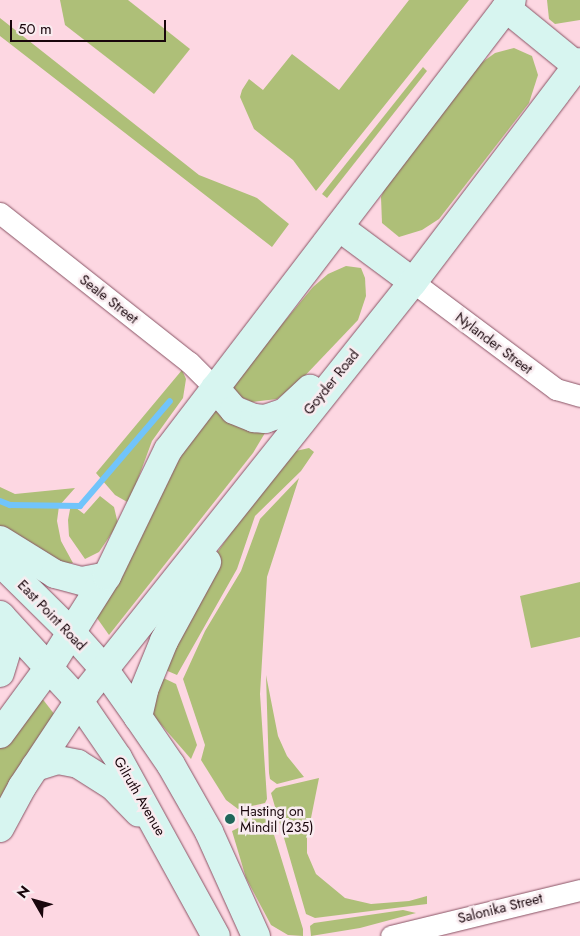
<!DOCTYPE html>
<html>
<head>
<meta charset="utf-8">
<style>
  body { margin:0 }
  #map { position:relative; width:580px; height:936px; overflow:hidden; background:#fdd7e2; font-family:Jost,sans-serif }
  div>[style] { position:absolute }
  .green>* { inset:0; background:#aebf78 }
  .stream>* { height:6px; margin:-3px; padding:0 3px; transform-origin:3px; border-radius:3px; background:#71c4fb }
  .roads { filter:drop-shadow(0 0 1px #895465) drop-shadow(0 0 1px #895465) }
  .street>* { height:21px; margin:-10.5px; padding:0 10.5px; transform-origin:10.5px; border-radius:10.5px; background:#fff }
  .secondary>* { height:28px; margin:-14px; padding:0 14px; transform-origin:14px; border-radius:14px; background:#d7f5f0 }
  .dots>* { width:14px; height:14px; translate:-50% -50%; box-sizing:border-box; border:2px solid #f9ecf0; border-radius:50% }
  span { translate:-50% -50%; white-space:nowrap; text-align:center; line-height:1.15; -webkit-text-stroke:5px #f9ecf0; paint-order:stroke }
  .street-label { font-size:14px; color:#19060c }
  .poi-label { font-size:14px; color:#19060c }
  .left { translate:0 -50%; text-align:left }
  .north { position:absolute; left:10px; top:876px; width:50px; height:50px; -webkit-text-stroke:4px #f9ecf0; paint-order:stroke; rotate:308deg; font-size:14px; font-weight:700; line-height:20px; text-align:center; color:#19060c }
  .north::after { content:''; display:block; margin:auto; width:18px; height:22px; background:#19060c; clip-path:polygon(50% 0,100% 100%,50% 72%,0 100%) }
  .scale { position:absolute; left:10px; top:20px; width:156px; height:22px; box-sizing:border-box; border:2px solid #19060c; border-top:0; padding-left:6px; font-size:15px; line-height:18px; white-space:nowrap; color:#19060c; -webkit-text-stroke:4px #f9ecf0; paint-order:stroke }
</style>
</head>
<body>
<div id="map">
  <div class="green">
    <div style="clip-path:polygon(60px 0,128px 0,190px 49px,154px 94px,65px 25px)"></div>
    <div style="clip-path:polygon(409px 0,469px 0,316px 191px,293px 160px,254px 129px,240px 97px,242px 90px,249px 79px,263px 90px,292px 54px,339px 90px)"></div>
    <div style="clip-path:polygon(547px 0,580px 0,580px 20px,555px 24px,549px 19px)"></div>
    <div style="clip-path:polygon(0 18px,199px 175px,257px 198px,289px 224px,272px 247px,0 36px)"></div>
    <div style="clip-path:polygon(514px 48px,532px 56px,538px 75px,529px 103px,439px 219px,422px 230px,399px 237px,382px 223px,381px 197px,390px 177px,477px 66px,495px 53px)"></div>
    <div style="clip-path:polygon(423px 67px,427px 71px,327px 198px,322px 194px)"></div>
    <div style="clip-path:polygon(346px 266px,361px 268px,365px 278px,366px 296px,358px 320px,298px 383px,277px 399px,252px 402px,234px 394px,229px 388px,313px 287px,328px 274px)"></div>
    <div style="clip-path:polygon(182px 370px,186px 379px,183px 398px,152px 441px,129px 503px,115px 495px,96px 473px)"></div>
    <div style="clip-path:polygon(211px 404px,268px 428px,253px 453px,109px 635px,92px 611px)"></div>
    <div style="clip-path:polygon(309px 448px,314px 452px,301px 471px,255px 516px,237px 569px,177px 675px,156px 666px,207px 568px,221px 547px,287px 453px)"></div>
    <div style="clip-path:polygon(299px 478px,267px 577px,260px 694px,267px 799px,265px 803px,238px 809px,226px 800px,201px 760px,205px 745px,183px 679px,205px 631px,241px 571px,260px 519px)"></div>
    <div style="clip-path:polygon(0 487px,15px 494px,75px 488px,59px 506px,57px 521px,61px 541px,73px 563px,63px 563px,0 528px)"></div>
    <div style="clip-path:polygon(100px 496px,114px 507px,118px 524px,99px 552px,85px 559px,69px 536px,68px 520px,71px 504px,84px 514px)"></div>
    <div style="clip-path:polygon(580px 582px,580px 637px,531px 648px,520px 596px)"></div>
    <div style="clip-path:polygon(155px 674px,176px 684px,197px 745px,191px 759px,151px 713px)"></div>
    <div style="clip-path:polygon(266px 675px,278px 736px,287px 756px,304px 777px,277px 784px,270px 779px,269px 773px)"></div>
    <div style="clip-path:polygon(41px 697px,55px 715px,0 800px,0 742px)"></div>
    <div style="clip-path:polygon(319px 778px,307px 838px,307px 853px,316px 874px,345px 898px,371px 904px,409px 901px,427px 896px,427px 904px,315px 918px,306px 914px,271px 793px,276px 788px)"></div>
    <div style="clip-path:polygon(267px 812px,303px 929px,303px 936px,288px 935px,271px 925px,246px 878px,232px 831px,244px 825px,242px 820px,245px 816px)"></div>
    <div style="clip-path:polygon(403px 910px,416px 913px,360px 928px,311px 936px,310px 926px,314px 923px)"></div>
  </div>
  <div class="stream">
    <div style="left:0;top:501px;width:11px;rotate:22deg"></div>
    <div style="left:10px;top:505px;width:70px;rotate:0.8deg"></div>
    <div style="left:80px;top:506px;width:138px;rotate:-49.4deg"></div>
  </div>
  <div class="roads">
    <div class="street">
      <div style="left:0;top:213px;width:241px;rotate:38.3deg"></div>
      <div style="left:189px;top:362px;width:37px;rotate:45deg"></div>
      <div style="left:413px;top:282px;width:179px;rotate:36.8deg"></div>
      <div style="left:556px;top:389px;width:25px;rotate:16deg"></div>
      <div style="left:391px;top:936px;width:195px;rotate:-13.7deg"></div>
    </div>
    <div class="secondary">
      <div style="left:506px;top:8px;width:92px;rotate:39.2deg"></div>
      <div style="left:339px;top:227px;width:92px;rotate:36.6deg"></div>
      <div style="left:215px;top:388px;width:29px;rotate:49deg"></div>
      <div style="left:234px;top:410px;width:22px;rotate:22deg"></div>
      <div style="left:254px;top:418px;width:11px;rotate:5deg"></div>
      <div style="left:265px;top:419px;width:21px;rotate:-19deg"></div>
      <div style="left:285px;top:412px;width:34px;rotate:-43deg"></div>
      <div style="left:0;top:540px;width:65px;rotate:31.7deg"></div>
      <div style="left:55px;top:574px;width:28px;rotate:15deg"></div>
      <div style="left:82px;top:581px;width:25px;rotate:-11deg"></div>
      <div style="left:0;top:562px;width:101px;rotate:44.6deg"></div>
      <div style="left:72px;top:633px;width:48px;rotate:48.4deg"></div>
      <div style="left:104px;top:669px;width:59px;rotate:54.7deg"></div>
      <div style="left:138px;top:717px;width:58px;rotate:55.5deg"></div>
      <div style="left:171px;top:765px;width:77px;rotate:60.4deg"></div>
      <div style="left:209px;top:832px;width:114px;rotate:65.7deg"></div>
      <div style="left:0;top:615px;width:117px;rotate:47.4deg"></div>
      <div style="left:79px;top:701px;width:69px;rotate:55.6deg"></div>
      <div style="left:118px;top:758px;width:203px;rotate:61.2deg"></div>
      <div style="left:0;top:673px;width:28px;rotate:-73deg"></div>
      <div style="left:8px;top:646px;width:30px;rotate:-102deg"></div>
      <div style="left:138px;top:717px;width:28px;rotate:-77deg"></div>
      <div style="left:144px;top:690px;width:53px;rotate:-67.8deg"></div>
      <div style="left:164px;top:641px;width:90px;rotate:-61.4deg"></div>
      <div style="left:0;top:734px;width:84px;rotate:-53.7deg"></div>
      <div style="left:50px;top:666px;width:107px;rotate:-57.7deg"></div>
      <div style="left:107px;top:576px;width:140px;rotate:-64.2deg"></div>
      <div style="left:168px;top:450px;width:566px;rotate:-52.6deg"></div>
      <div style="left:35px;top:767px;width:24px;rotate:-17deg"></div>
      <div style="left:58px;top:760px;width:20px;rotate:11deg"></div>
      <div style="left:78px;top:764px;width:41px;rotate:32.2deg"></div>
      <div style="left:113px;top:786px;width:37px;rotate:46deg"></div>
      <div style="left:0;top:828px;width:47px;rotate:-61.8deg"></div>
      <div style="left:22px;top:787px;width:103px;rotate:-56.5deg"></div>
      <div style="left:79px;top:701px;width:536px;rotate:-51.44deg"></div>
      <div style="left:413px;top:282px;width:276px;rotate:-52.8deg"></div>
    </div>
  </div>
  <div class="dots">
    <div style="left:230px;top:819px;background:#20675b"></div>
  </div>
  <div class="street-label">
    <span style="left:109px;top:299px;rotate:38deg">Seale Street</span>
    <span style="left:494px;top:343px;rotate:37deg">Nylander Street</span>
    <span style="left:331px;top:382px;rotate:-51deg">Goyder Road</span>
    <span style="left:52px;top:615px;rotate:46deg">East Point Road</span>
    <span style="left:140px;top:796px;rotate:60deg">Gilruth Avenue</span>
    <span style="left:500px;top:908px;rotate:-14deg">Salonika Street</span>
  </div>
  <div class="poi-label">
    <span class="left" style="left:240px;top:819px">Hasting on<br>Mindil (235)</span>
  </div>
  <div class="north">N</div>
  <div class="scale">50 m</div>
</div>
</body>
</html>
